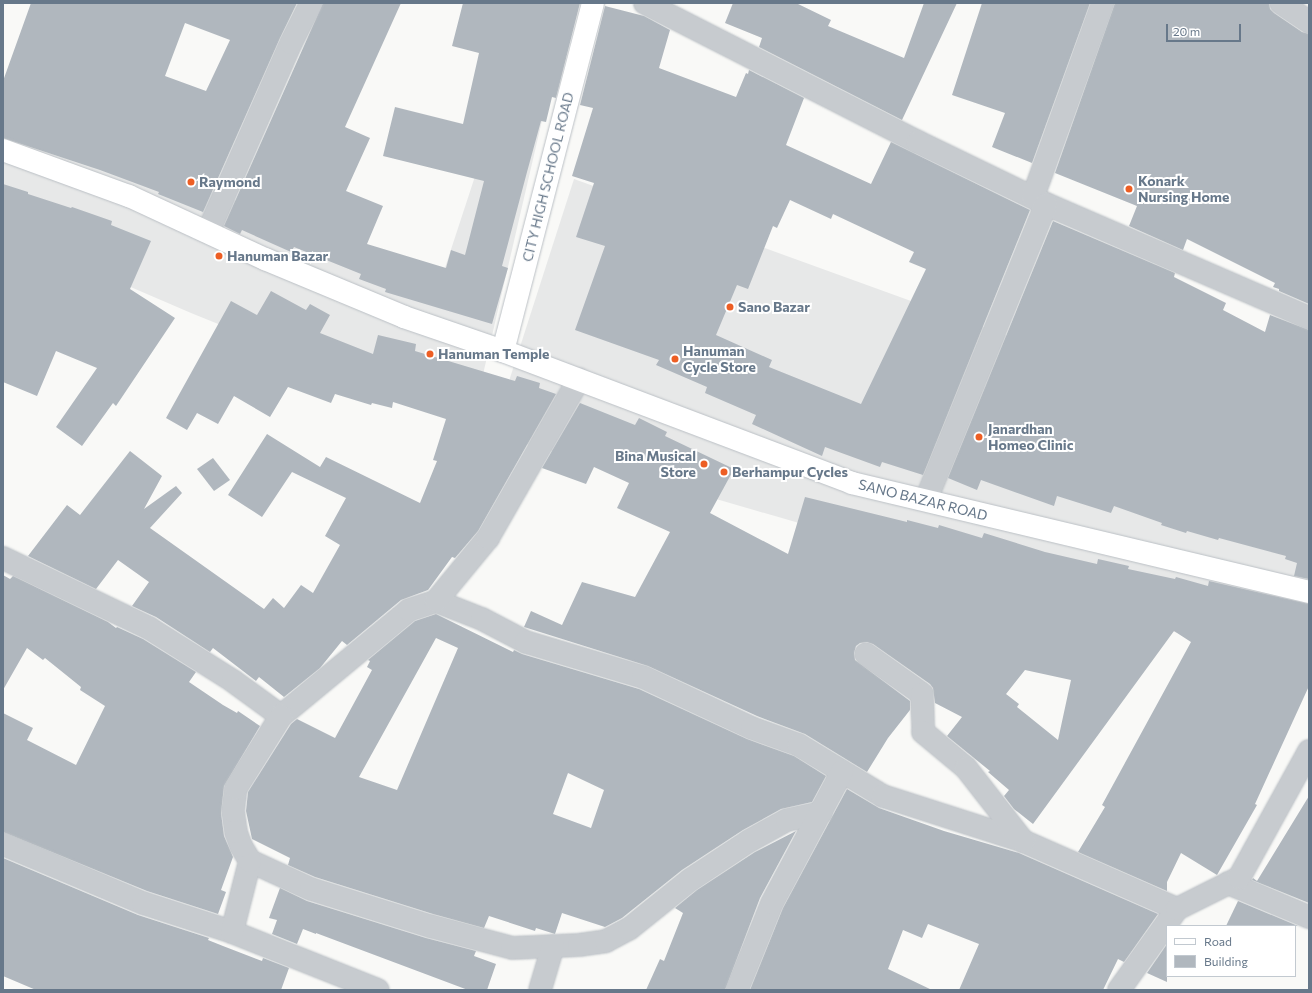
<!DOCTYPE html>
<html>
<head>
<meta charset="utf-8">
<style>
  body { margin:0 }
  #map { position:relative; width:1312px; height:993px; overflow:hidden; background:#f9f9f7; font-family:Commissioner,sans-serif }
  div>[style] { position:absolute }
  .built>* { inset:0; background:#e7e8e8 }
  .building>* { inset:0; background:#b0b7be }
  .roads { filter:drop-shadow(0 0 1px #bbc0c5) drop-shadow(0 0 1px #bbc0c5) }
  .street>* { height:22px; margin:-11px; padding:0 11px; transform-origin:11px; border-radius:11px; background:#c7cbcf }
  .secondary>* { height:22px; margin:-11px; padding:0 11px; transform-origin:11px; border-radius:11px; background:#fff }
  .dots>* { width:11px; height:11px; translate:-50% -50%; box-sizing:border-box; border:2px solid #fff; border-radius:50% }
  span { translate:-50% -50%; white-space:nowrap; text-align:center; line-height:1.15; -webkit-text-stroke:4px #fff; paint-order:stroke }
  .street-label { font-size:14px; color:#67788a }
  .poi-label { font-size:14px; color:#67788a; font-weight:700 }
  .left { translate:0 -50%; text-align:left }
  .right { translate:-100% -50%; text-align:right }
  .frame { position:absolute; inset:0; border:4px solid #67788a; pointer-events:none }
  .legend { position:absolute; left:1166px; top:925px; width:130px; height:52px; box-sizing:border-box; background:#fff; border:1px solid #c2c9d0; margin:0; padding:5px 7px; list-style:none; font-size:12px; color:#67788a }
  .legend li { display:flex; align-items:center; gap:8px; height:20px }
  .legend b { width:20px; border:1px solid #c2c9d0 }
  .scale { position:absolute; left:1166px; top:24px; width:75px; height:18px; box-sizing:border-box; border:2px solid #67788a; border-top:0; padding-left:5px; font-size:12px; line-height:14px; white-space:nowrap; color:#67788a; -webkit-text-stroke:3px #fff; paint-order:stroke }
</style>
</head>
<body>
<div id="map">
  <div class="built">
    <div style="clip-path:polygon(501px 97px,544px 112px,471px 426px,191px 313px,3px 232px,3px 111px,441px 280px)"></div>
    <div style="clip-path:polygon(574px 179px,1309px 445px,1309px 671px,492px 434px)"></div>
  </div>
  <div class="building">
    <div style="clip-path:polygon(evenodd,31px 3px,297px 3px,280px 38px,203px 212px,158px 194px,159px 192px,100px 170px,3px 138px,3px 81px,31px 3px,185px 23px,230px 40px,206px 91px,165px 76px,185px 23px)"></div>
    <div style="clip-path:polygon(323px 3px,401px 3px,345px 127px,370px 138px,346px 191px,383px 206px,367px 244px,446px 268px,451px 250px,465px 255px,484px 181px,383px 156px,395px 107px,463px 124px,479px 53px,452px 46px,463px 3px,580px 3px,556px 98px,552px 97px,546px 122px,541px 121px,527px 172px,502px 266px,508px 268px,492px 324px,385px 292px,386px 289px,359px 279px,361px 274px,294px 247px,291px 252px,242px 230px,240px 234px,224px 226px)"></div>
    <div style="clip-path:polygon(733px 3px,796px 3px,831px 20px,828px 26px,904px 58px,924px 3px,957px 3px,902px 120px,759px 47px,762px 38px,725px 23px)"></div>
    <div style="clip-path:polygon(982px 3px,1090px 3px,1032px 163px,992px 147px,1005px 113px,952px 95px)"></div>
    <div style="clip-path:polygon(1115px 3px,1269px 3px,1270px 9px,1274px 13px,1302px 32px,1309px 34px,1309px 304px,1279px 291px,1279px 289px,1273px 287px,1275px 283px,1187px 239px,1183px 250px,1129px 226px,1137px 206px,1055px 173px)"></div>
    <div style="clip-path:polygon(evenodd,605px 6px,644px 16px,670px 30px,659px 68px,736px 97px,746px 73px,748px 74px,749px 70px,804px 98px,786px 145px,871px 184px,891px 142px,1030px 210px,923px 475px,882px 462px,880px 467px,825px 447px,822px 456px,752px 424px,756px 415px,705px 393px,707px 387px,656px 365px,659px 360px,575px 330px,605px 246px,576px 237px,594px 183px,572px 176px,593px 108px,580px 105px,605px 6px,790px 200px,831px 219px,833px 214px,914px 252px,909px 262px,926px 269px,861px 404px,769px 367px,772px 360px,716px 335px,737px 285px,748px 289px,773px 226px,777px 228px,790px 200px)"></div>
    <div style="clip-path:polygon(3px 184px,28px 192px,28px 194px,71px 208px,72px 207px,112px 221px,111px 225px,151px 241px,130px 289px,175px 318px,116px 406px,113px 403px,82px 446px,56px 427px,97px 368px,56px 351px,37px 396px,3px 382px)"></div>
    <div style="clip-path:polygon(1053px 221px,1175px 273px,1174px 277px,1226px 303px,1223px 310px,1265px 332px,1270px 315px,1309px 330px,1309px 579px,1294px 576px,1297px 563px,1285px 559px,1286px 556px,1219px 538px,1218px 540px,1187px 531px,1186px 533px,1161px 525px,1162px 523px,1114px 506px,1111px 513px,1057px 496px,1054px 506px,981px 480px,977px 490px,948px 478px)"></div>
    <div style="clip-path:polygon(271px 291px,306px 310px,310px 304px,330px 315px,320px 333px,373px 354px,378px 335px,416px 344px,415px 351px,515px 381px,517px 376px,540px 383px,539px 388px,556px 394px,478px 531px,455px 558px,452px 557px,428px 590px,401px 600px,347px 645px,342px 641px,320px 668px,284px 697px,259px 677px,256px 681px,213px 648px,210px 652px,156px 617px,132px 606px,149px 582px,118px 560px,96px 589px,28px 556px,67px 505px,80px 515px,130px 451px,162px 476px,144px 509px,176px 486px,182px 493px,150px 528px,264px 609px,273px 598px,284px 608px,301px 585px,313px 593px,340px 545px,325px 536px,346px 498px,292px 472px,262px 517px,228px 495px,267px 434px,320px 467px,326px 457px,420px 503px,437px 461px,433px 460px,446px 419px,393px 402px,392px 408px,372px 403px,371px 405px,335px 394px,331px 403px,288px 387px,270px 417px,234px 396px,218px 424px,197px 413px,187px 430px,166px 418px,231px 301px,257px 315px)"></div>
    <div style="clip-path:polygon(evenodd,580px 403px,635px 425px,639px 418px,667px 432px,665px 436px,734px 469px,710px 513px,788px 554px,805px 497px,907px 522px,907px 520px,938px 528px,939px 525px,982px 538px,984px 533px,1045px 552px,1097px 564px,1098px 559px,1129px 566px,1128px 569px,1175px 579px,1176px 577px,1208px 586px,1209px 581px,1309px 604px,1309px 686px,1255px 804px,1257px 805px,1217px 875px,1181px 853px,1167px 882px,1167px 891px,1078px 852px,1105px 807px,1102px 805px,1191px 642px,1174px 631px,1033px 824px,1014px 809px,1004px 796px,1009px 790px,988px 772px,990px 771px,947px 736px,962px 717px,935px 703px,933px 688px,930px 684px,873px 644px,867px 642px,860px 643px,856px 646px,854px 653px,855px 660px,910px 701px,910px 710px,888px 738px,867px 772px,805px 734px,757px 716px,648px 666px,524px 627px,531px 611px,562px 625px,582px 582px,635px 597px,670px 532px,617px 508px,629px 483px,594px 467px,586px 484px,542px 468px,580px 403px,1025px 670px,1071px 680px,1058px 740px,1017px 707px,1019px 704px,1006px 694px,1025px 670px)"></div>
    <div style="clip-path:polygon(213px 458px,230px 480px,214px 491px,197px 469px)"></div>
    <div style="clip-path:polygon(3px 575px,10px 579px,13px 576px,108px 622px,116px 628px,117px 627px,143px 639px,196px 672px,189px 682px,223px 705px,237px 713px,238px 711px,260px 726px,224px 786px,221px 813px,224px 836px,233px 857px,221px 890px,226px 892px,218px 914px,147px 891px,3px 832px,3px 713px,33px 728px,27px 740px,76px 765px,105px 706px,80px 690px,81px 687px,45px 658px,43px 660px,27px 648px,3px 690px)"></div>
    <div style="clip-path:polygon(evenodd,436px 614px,513px 652px,514px 650px,522px 654px,639px 689px,747px 739px,794px 756px,826px 776px,812px 802px,781px 809px,743px 830px,682px 870px,622px 918px,605px 927px,562px 913px,555px 934px,536px 928px,535px 931px,489px 916px,484px 928px,433px 914px,315px 877px,288px 865px,290px 858px,252px 839px,246px 811px,248px 792px,291px 724px,297px 719px,335px 738px,372px 670px,367px 667px,370px 661px,368px 660px,415px 621px,436px 614px,436px 638px,458px 648px,397px 790px,359px 777px,436px 638px,436px 614px,568px 773px,604px 790px,591px 828px,553px 814px,568px 773px)"></div>
    <div style="clip-path:polygon(847px 789px,879px 808px,944px 831px,1019px 853px,1158px 914px,1124px 962px,1118px 959px,1103px 990px,959px 990px,979px 944px,928px 924px,922px 938px,903px 930px,888px 969px,932px 990px,750px 990px,783px 908px)"></div>
    <div style="clip-path:polygon(1309px 796px,1309px 903px,1252px 880px,1253px 878px,1257px 881px)"></div>
    <div style="clip-path:polygon(796px 831px,760px 898px,725px 990px,646px 990px,660px 959px,664px 961px,683px 913px,675px 908px,697px 890px,755px 852px)"></div>
    <div style="clip-path:polygon(3px 858px,138px 915px,209px 938px,208px 940px,223px 946px,262px 961px,263px 958px,289px 968px,281px 990px,36px 990px,3px 976px)"></div>
    <div style="clip-path:polygon(280px 888px,307px 901px,426px 938px,476px 951px,474px 956px,496px 964px,487px 990px,468px 990px,316px 933px,316px 934px,303px 929px,297px 944px,272px 934px,277px 920px,269px 918px)"></div>
    <div style="clip-path:polygon(1238px 901px,1298px 926px,1226px 926px)"></div>
    <div style="clip-path:polygon(1167px 944px,1167px 982px,1147px 973px)"></div>
  </div>
  <div class="roads">
    <div class="street">
      <div style="left:645px;top:3px;width:306px;rotate:27deg"></div>
      <div style="left:918px;top:142px;width:142px;rotate:25.8deg"></div>
      <div style="left:1046px;top:204px;width:287px;rotate:23.4deg"></div>
      <div style="left:1281px;top:3px;width:34px;rotate:34deg"></div>
      <div style="left:1033px;top:197px;width:206px;rotate:-70.2deg"></div>
      <div style="left:208px;top:232px;width:206px;rotate:-66.3deg"></div>
      <div style="left:291px;top:43px;width:45px;rotate:-63.4deg"></div>
      <div style="left:926px;top:500px;width:319px;rotate:-67.9deg"></div>
      <div style="left:3px;top:558px;width:162px;rotate:25.6deg"></div>
      <div style="left:149px;top:628px;width:99px;rotate:32.2deg"></div>
      <div style="left:233px;top:681px;width:59px;rotate:36.1deg"></div>
      <div style="left:281px;top:716px;width:166px;rotate:-39.6deg"></div>
      <div style="left:409px;top:610px;width:28px;rotate:-18deg"></div>
      <div style="left:436px;top:601px;width:49px;rotate:21.4deg"></div>
      <div style="left:482px;top:619px;width:50px;rotate:27.6deg"></div>
      <div style="left:526px;top:642px;width:122px;rotate:16.7deg"></div>
      <div style="left:643px;top:677px;width:120px;rotate:25.1deg"></div>
      <div style="left:752px;top:728px;width:50px;rotate:19.9deg"></div>
      <div style="left:799px;top:745px;width:98px;rotate:31.3deg"></div>
      <div style="left:883px;top:796px;width:147px;rotate:17.8deg"></div>
      <div style="left:1023px;top:841px;width:168px;rotate:23.8deg"></div>
      <div style="left:436px;top:601px;width:82px;rotate:-50.5deg"></div>
      <div style="left:488px;top:538px;width:183px;rotate:-60.2deg"></div>
      <div style="left:866px;top:654px;width:69px;rotate:35.5deg"></div>
      <div style="left:922px;top:694px;width:38px;rotate:88deg"></div>
      <div style="left:923px;top:732px;width:56px;rotate:39.9deg"></div>
      <div style="left:966px;top:768px;width:93px;rotate:52deg"></div>
      <div style="left:3px;top:844px;width:152px;rotate:22.9deg"></div>
      <div style="left:143px;top:903px;width:94px;rotate:18deg"></div>
      <div style="left:232px;top:932px;width:157px;rotate:21.7deg"></div>
      <div style="left:250px;top:861px;width:67px;rotate:24.7deg"></div>
      <div style="left:311px;top:889px;width:125px;rotate:17.3deg"></div>
      <div style="left:430px;top:926px;width:85px;rotate:15deg"></div>
      <div style="left:512px;top:948px;width:67px;rotate:-2.6deg"></div>
      <div style="left:579px;top:945px;width:27px;rotate:-8deg"></div>
      <div style="left:606px;top:941px;width:26px;rotate:-28deg"></div>
      <div style="left:629px;top:929px;width:78px;rotate:-38.8deg"></div>
      <div style="left:690px;top:880px;width:71px;rotate:-33.5deg"></div>
      <div style="left:749px;top:841px;width:43px;rotate:-28.9deg"></div>
      <div style="left:787px;top:820px;width:35px;rotate:-12deg"></div>
      <div style="left:1228px;top:883px;width:88px;rotate:22.8deg"></div>
      <div style="left:232px;top:932px;width:73px;rotate:-75.8deg"></div>
      <div style="left:250px;top:861px;width:17px;rotate:-121deg"></div>
      <div style="left:241px;top:846px;width:15px;rotate:-110deg"></div>
      <div style="left:236px;top:832px;width:21px;rotate:-98deg"></div>
      <div style="left:233px;top:811px;width:23px;rotate:-83deg"></div>
      <div style="left:236px;top:788px;width:85px;rotate:-58deg"></div>
      <div style="left:540px;top:990px;width:46px;rotate:-73.5deg"></div>
      <div style="left:737px;top:990px;width:94px;rotate:-68.1deg"></div>
      <div style="left:772px;top:903px;width:149px;rotate:-61.9deg"></div>
      <div style="left:1119px;top:990px;width:100px;rotate:-54.4deg"></div>
      <div style="left:1177px;top:909px;width:69px;rotate:-26.6deg"></div>
      <div style="left:1239px;top:878px;width:145px;rotate:-61.1deg"></div>
    </div>
    <div class="secondary">
      <div style="left:3px;top:150px;width:134px;rotate:20.1deg"></div>
      <div style="left:129px;top:196px;width:150px;rotate:24.9deg"></div>
      <div style="left:265px;top:259px;width:151px;rotate:22.6deg"></div>
      <div style="left:404px;top:317px;width:105px;rotate:19deg"></div>
      <div style="left:503px;top:351px;width:373px;rotate:20.7deg"></div>
      <div style="left:852px;top:483px;width:470px;rotate:13.4deg"></div>
      <div style="left:503px;top:351px;width:359px;rotate:-75.5deg"></div>
    </div>
  </div>
  <div class="dots">
    <div style="left:191px;top:182px;background:#ed5e24"></div>
    <div style="left:1129px;top:189px;background:#ed5e24"></div>
    <div style="left:219px;top:256px;background:#ed5e24"></div>
    <div style="left:730px;top:307px;background:#ed5e24"></div>
    <div style="left:430px;top:354px;background:#ed5e24"></div>
    <div style="left:675px;top:359px;background:#ed5e24"></div>
    <div style="left:979px;top:437px;background:#ed5e24"></div>
    <div style="left:704px;top:464px;background:#ed5e24"></div>
    <div style="left:724px;top:472px;background:#ed5e24"></div>
  </div>
  <div class="street-label">
    <span style="left:548px;top:177px;rotate:-76deg">CITY HIGH SCHOOL ROAD</span>
    <span style="left:923px;top:500px;rotate:14deg">SANO BAZAR ROAD</span>
  </div>
  <div class="poi-label">
    <span class="left" style="left:1138px;top:189px">Konark<br>Nursing Home</span>
    <span class="left" style="left:199px;top:182px">Raymond</span>
    <span class="left" style="left:227px;top:256px">Hanuman Bazar</span>
    <span class="left" style="left:738px;top:307px">Sano Bazar</span>
    <span class="left" style="left:683px;top:359px">Hanuman<br>Cycle Store</span>
    <span class="left" style="left:438px;top:354px">Hanuman Temple</span>
    <span class="left" style="left:988px;top:437px">Janardhan<br>Homeo Clinic</span>
    <span class="right" style="left:696px;top:464px">Bina Musical<br>Store</span>
    <span class="left" style="left:732px;top:472px">Berhampur Cycles</span>
  </div>
  <div class="frame"></div>
  <ul class="legend">
  <li><b style="height:5px;background:#fff"></b>Road</li>
  <li><b style="height:11px;background:#b0b7be"></b>Building</li>
  </ul>
  <div class="scale">20 m</div>
</div>
</body>
</html>
